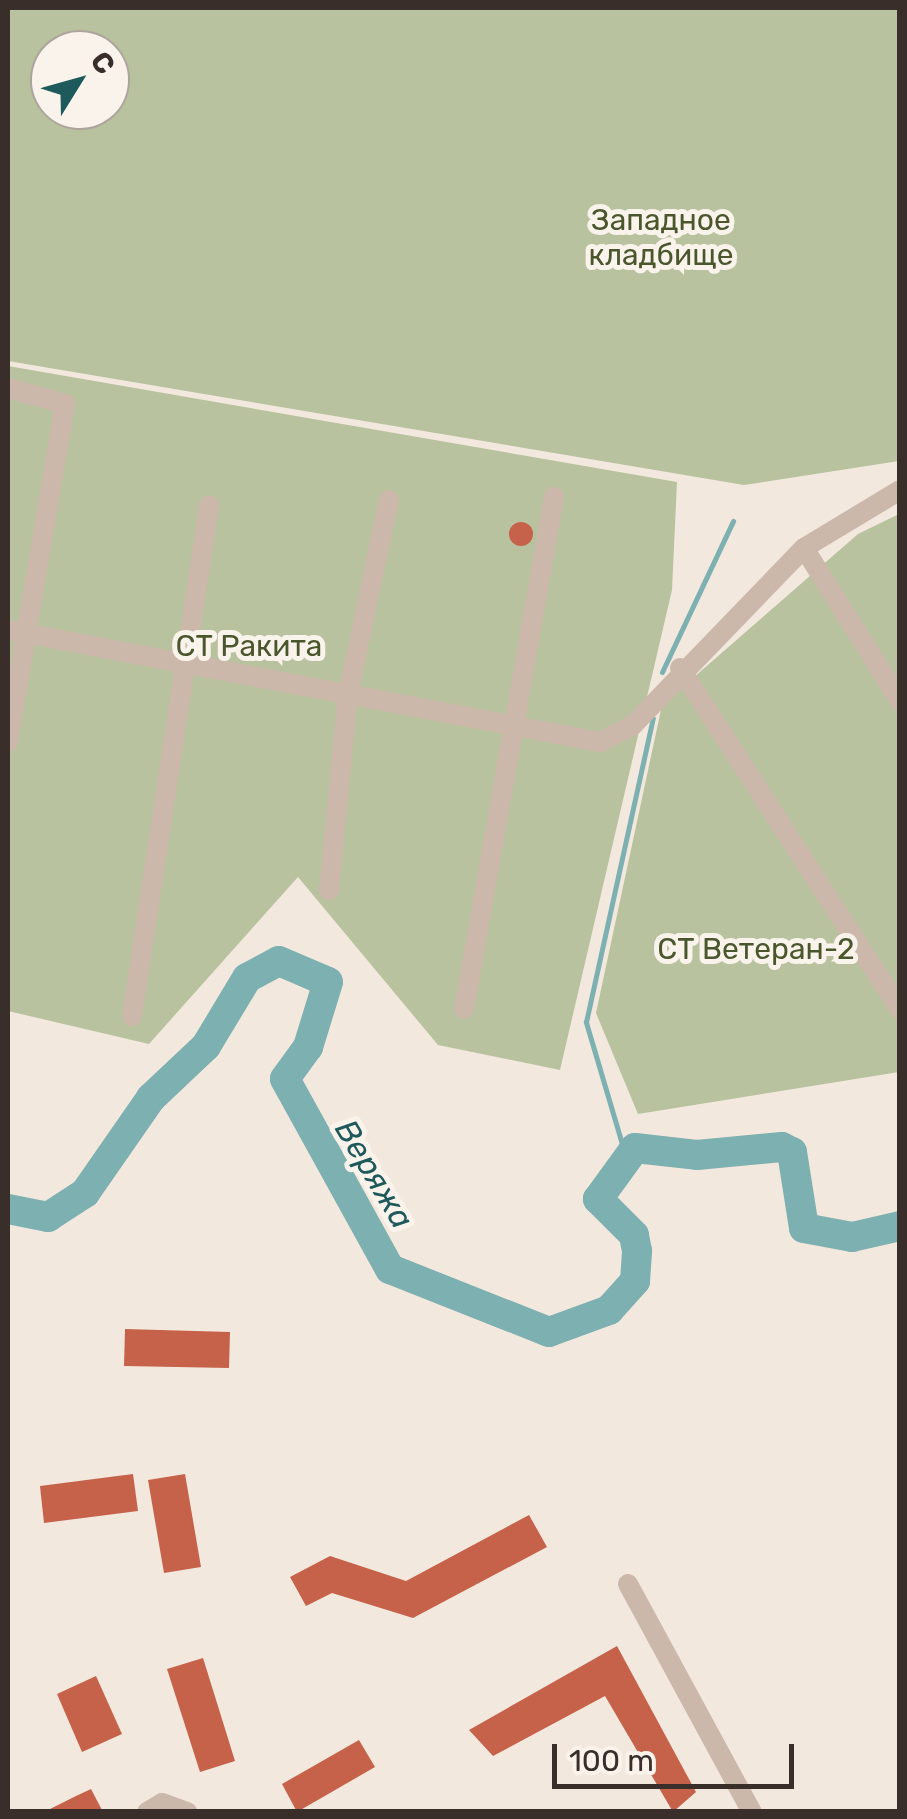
<!DOCTYPE html>
<html>
<head>
<meta charset="utf-8">
<style>
  body { margin:0 }
  #map { position:relative; width:907px; height:1819px; overflow:hidden; background:#f3e8de; font-family:Rubik,sans-serif }
  div>[style] { position:absolute }
  .green>* { inset:0; background:#b8c29e }
  .stream>* { height:5px; margin:-2.5px; padding:0 2.5px; transform-origin:2.5px; border-radius:2.5px; background:#7db0b0 }
  .river>* { height:30px; margin:-15px; padding:0 15px; transform-origin:15px; border-radius:15px; background:#7db0b0 }
  .building>* { inset:0; background:#c66249 }
  .round { border-radius:50% }
  .street>* { height:20px; margin:-10px; padding:0 10px; transform-origin:10px; border-radius:10px; background:#cbb8aa }
  span { translate:-50% -50%; white-space:nowrap; text-align:center; line-height:1.15; -webkit-text-stroke:10px #faf3eb; paint-order:stroke }
  .park-label { font-size:30px; color:#4a572d }
  .water-label { font-size:32px; color:#1e595b; font-style:italic }
  .frame { position:absolute; inset:0; border:10px solid #392e2a; pointer-events:none }
  .north { position:absolute; left:30px; top:30px; width:100px; height:100px; box-sizing:border-box; background:#faf3eb; border:2px solid #ada49e; border-radius:50%; rotate:53deg; font-size:28px; font-weight:700; line-height:40px; text-align:center; color:#392e2a }
  .north::after { content:''; display:block; margin:auto; width:35px; height:45px; background:#1e595b; clip-path:polygon(50% 0,100% 100%,50% 72%,0 100%) }
  .scale { position:absolute; left:552px; top:1744px; width:242px; height:45px; box-sizing:border-box; border:5px solid #392e2a; border-top:0; padding-left:12px; font-size:30px; line-height:35px; white-space:nowrap; color:#392e2a; -webkit-text-stroke:8px #faf3eb; paint-order:stroke }
</style>
</head>
<body>
<div id="map">
  <div class="green">
    <div style="clip-path:polygon(evenodd,8px 8px,899px 8px,899px 461px,744px 485px,8px 361px,8px 8px,50px 50px,110px 50px,110px 110px,50px 110px,50px 50px)"></div>
    <div style="clip-path:polygon(8px 366px,677px 482px,672px 590px,560px 1070px,438px 1045px,298px 877px,149px 1044px,8px 1011px)"></div>
    <div style="clip-path:polygon(899px 514px,899px 1072px,638px 1114px,596px 1013px,662px 705px,858px 534px)"></div>
  </div>
  <div class="stream">
    <div style="left:662px;top:672px;width:167px;rotate:-64.8deg"></div>
    <div style="left:625px;top:1154px;width:138px;rotate:-106.5deg"></div>
    <div style="left:586px;top:1022px;width:311px;rotate:-77.6deg"></div>
  </div>
  <div class="river">
    <div style="left:8px;top:1209px;width:41px;rotate:11.3deg"></div>
    <div style="left:48px;top:1217px;width:44px;rotate:-33deg"></div>
    <div style="left:85px;top:1193px;width:116px;rotate:-55.2deg"></div>
    <div style="left:151px;top:1098px;width:76px;rotate:-43.4deg"></div>
    <div style="left:206px;top:1046px;width:79px;rotate:-58.9deg"></div>
    <div style="left:247px;top:978px;width:36px;rotate:-28deg"></div>
    <div style="left:279px;top:961px;width:53px;rotate:23.2deg"></div>
    <div style="left:328px;top:982px;width:68px;rotate:107.1deg"></div>
    <div style="left:308px;top:1047px;width:39px;rotate:126deg"></div>
    <div style="left:285px;top:1079px;width:217px;rotate:61.1deg"></div>
    <div style="left:390px;top:1269px;width:171px;rotate:21.6deg"></div>
    <div style="left:549px;top:1332px;width:64px;rotate:-20.1deg"></div>
    <div style="left:609px;top:1310px;width:39px;rotate:-48deg"></div>
    <div style="left:635px;top:1281px;width:30px;rotate:-86deg"></div>
    <div style="left:637px;top:1251px;width:16px;rotate:-101deg"></div>
    <div style="left:634px;top:1235px;width:51px;rotate:-135deg"></div>
    <div style="left:598px;top:1199px;width:63px;rotate:-54deg"></div>
    <div style="left:635px;top:1148px;width:62px;rotate:6.4deg"></div>
    <div style="left:697px;top:1155px;width:85px;rotate:-5.4deg"></div>
    <div style="left:782px;top:1147px;width:11px;rotate:27deg"></div>
    <div style="left:792px;top:1152px;width:77px;rotate:81deg"></div>
    <div style="left:804px;top:1228px;width:49px;rotate:10.6deg"></div>
    <div style="left:852px;top:1237px;width:49px;rotate:-12.9deg"></div>
  </div>
  <div class="building">
    <div class="round" style="left:509px;top:522px;width:24px;height:24px"></div>
    <div style="clip-path:polygon(125px 1329px,230px 1332px,229px 1368px,124px 1366px)"></div>
    <div style="clip-path:polygon(133px 1474px,138px 1511px,44px 1523px,40px 1486px)"></div>
    <div style="clip-path:polygon(185px 1474px,201px 1567px,164px 1573px,148px 1480px)"></div>
    <div style="clip-path:polygon(529px 1515px,547px 1547px,413px 1618px,332px 1593px,306px 1606px,290px 1577px,330px 1556px,406px 1581px)"></div>
    <div style="clip-path:polygon(617px 1646px,696px 1792px,673px 1812px,605px 1696px,493px 1756px,469px 1730px)"></div>
    <div style="clip-path:polygon(203px 1658px,235px 1761px,200px 1772px,167px 1669px)"></div>
    <div style="clip-path:polygon(96px 1676px,122px 1734px,82px 1752px,57px 1694px)"></div>
    <div style="clip-path:polygon(359px 1740px,375px 1767px,297px 1812px,282px 1784px)"></div>
    <div style="clip-path:polygon(91px 1789px,103px 1812px,44px 1812px,76px 1796px)"></div>
  </div>
  <div class="street">
    <div style="left:8px;top:388px;width:59px;rotate:15.7deg"></div>
    <div style="left:65px;top:404px;width:343px;rotate:99.6deg"></div>
    <div style="left:804px;top:548px;width:181px;rotate:57.9deg"></div>
    <div style="left:8px;top:630px;width:603px;rotate:10.71deg"></div>
    <div style="left:600px;top:742px;width:37px;rotate:-27deg"></div>
    <div style="left:633px;top:725px;width:246px;rotate:-46deg"></div>
    <div style="left:804px;top:548px;width:112px;rotate:-31.1deg"></div>
    <div style="left:680px;top:668px;width:406px;rotate:57.2deg"></div>
    <div style="left:329px;top:890px;width:197px;rotate:-84.5deg"></div>
    <div style="left:348px;top:694px;width:198px;rotate:-78.1deg"></div>
    <div style="left:464px;top:1009px;width:520px;rotate:-80.03deg"></div>
    <div style="left:132px;top:1016px;width:516px;rotate:-81.41deg"></div>
    <div style="left:628px;top:1584px;width:260px;rotate:61.5deg"></div>
    <div style="left:147px;top:1812px;width:17px;rotate:-31deg"></div>
    <div style="left:162px;top:1803px;width:27px;rotate:20deg"></div>
  </div>
  <div class="park-label">
    <span style="left:661px;top:237px">Западное<br>кладбище</span>
    <span style="left:249px;top:646px">СТ Ракита</span>
    <span style="left:756px;top:949px">СТ Ветеран-2</span>
  </div>
  <div class="water-label">
    <span style="left:374px;top:1174px;rotate:59deg">Веряжа</span>
  </div>
  <div class="frame"></div>
  <div class="north">С</div>
  <div class="scale">100 m</div>
</div>
</body>
</html>
